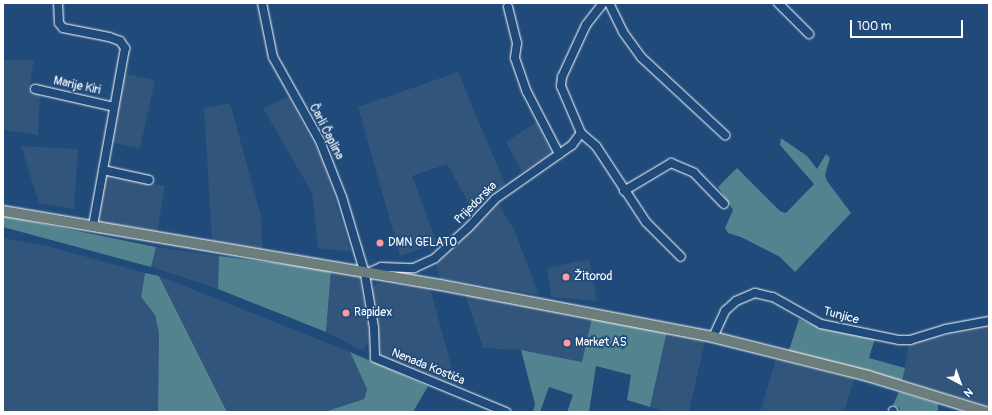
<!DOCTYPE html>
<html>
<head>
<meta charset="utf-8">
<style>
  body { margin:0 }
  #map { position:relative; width:992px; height:415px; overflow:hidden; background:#1f4a7a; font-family:Pangolin,sans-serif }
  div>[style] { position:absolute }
  .built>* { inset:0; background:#32557b }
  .green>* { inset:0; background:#52838e }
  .roads { filter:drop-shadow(0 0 1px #fff) drop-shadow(0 0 1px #fff) }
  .minor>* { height:8px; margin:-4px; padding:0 4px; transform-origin:4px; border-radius:4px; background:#1f4a7a }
  .major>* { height:10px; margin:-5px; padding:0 5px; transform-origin:5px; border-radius:5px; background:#6c7e7c }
  .dots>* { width:11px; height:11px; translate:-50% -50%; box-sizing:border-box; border:2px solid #1f4a7a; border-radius:50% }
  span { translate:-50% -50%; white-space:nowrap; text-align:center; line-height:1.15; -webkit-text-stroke:3.5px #1f4a7a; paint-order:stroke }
  .street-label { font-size:12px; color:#fff }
  .poi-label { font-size:12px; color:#fff }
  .left { translate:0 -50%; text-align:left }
  .frame { position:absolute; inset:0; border:4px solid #fff; pointer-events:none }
  .north { position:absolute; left:940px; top:363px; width:40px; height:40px; -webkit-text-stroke:3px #1f4a7a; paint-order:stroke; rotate:139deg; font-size:11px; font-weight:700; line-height:16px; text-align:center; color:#fff }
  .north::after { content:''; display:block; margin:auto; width:14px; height:18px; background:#fff; clip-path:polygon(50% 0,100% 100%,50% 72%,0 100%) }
  .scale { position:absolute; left:850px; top:20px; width:113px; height:18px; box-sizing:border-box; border:2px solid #fff; border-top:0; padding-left:5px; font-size:12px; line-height:14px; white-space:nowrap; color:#fff; -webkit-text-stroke:3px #1f4a7a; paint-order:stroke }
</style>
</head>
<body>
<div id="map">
  <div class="built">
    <div style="clip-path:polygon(3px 60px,34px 60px,29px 89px,40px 94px,38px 135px,3px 130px)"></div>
    <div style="clip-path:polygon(458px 72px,505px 184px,473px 211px,447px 164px,412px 176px,437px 243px,400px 256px,358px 107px)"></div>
    <div style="clip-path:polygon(125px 74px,155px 80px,140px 148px,110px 142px)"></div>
    <div style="clip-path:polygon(288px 97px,322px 158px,351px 252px,318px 248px,312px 193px,263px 108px)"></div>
    <div style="clip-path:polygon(230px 103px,261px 216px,262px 250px,212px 241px,204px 108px)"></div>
    <div style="clip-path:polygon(537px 122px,552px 154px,522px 172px,506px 142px)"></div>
    <div style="clip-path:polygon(21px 146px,78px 149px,74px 209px,39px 203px)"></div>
    <div style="clip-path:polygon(105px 173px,165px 186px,157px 234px,95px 223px)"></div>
    <div style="clip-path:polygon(497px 202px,514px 229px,539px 295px,440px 278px,436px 264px)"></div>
    <div style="clip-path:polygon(3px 238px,47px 246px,145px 273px,141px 297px,155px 315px,159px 333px,158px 412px,3px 412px)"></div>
    <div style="clip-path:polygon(156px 247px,219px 256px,218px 289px,151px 267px)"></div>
    <div style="clip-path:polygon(589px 259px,597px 301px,551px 297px,547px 268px)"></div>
    <div style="clip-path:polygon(331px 270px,360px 277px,370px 338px,363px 351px,326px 332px)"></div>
    <div style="clip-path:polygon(159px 276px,350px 352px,367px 389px,363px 399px,324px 412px,227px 412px)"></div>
    <div style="clip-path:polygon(377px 283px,430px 288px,457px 387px,381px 356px,372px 289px)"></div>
    <div style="clip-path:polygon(465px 294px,592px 318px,582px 362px,521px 350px,483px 348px)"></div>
    <div style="clip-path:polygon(989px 325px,989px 406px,902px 381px,909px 344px)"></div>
    <div style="clip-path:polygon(667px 331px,705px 341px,689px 412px,665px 412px,650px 407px)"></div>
    <div style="clip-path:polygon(776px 359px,854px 379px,844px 412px,760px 412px)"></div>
  </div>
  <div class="green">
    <div style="clip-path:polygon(781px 138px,807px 156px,817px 169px,826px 154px,830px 158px,825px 175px,827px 181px,851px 213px,795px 272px,780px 257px,741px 237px,728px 233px,725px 228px,733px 210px,718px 187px,737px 168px,780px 211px,786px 213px,814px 184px,780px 145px)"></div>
    <div style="clip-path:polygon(3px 216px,156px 247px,151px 267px,3px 227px)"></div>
    <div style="clip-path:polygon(219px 256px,331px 270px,326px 332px,218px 289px)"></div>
    <div style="clip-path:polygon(145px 273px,159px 276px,227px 412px,158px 412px,159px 333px,155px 315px,141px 297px)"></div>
    <div style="clip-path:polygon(592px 318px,667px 331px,650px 407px,627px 400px,631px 375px,596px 366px,589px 412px,567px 412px,573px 395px,549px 387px,540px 412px,533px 412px,535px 404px,521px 350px,582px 362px)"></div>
    <div style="clip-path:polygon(799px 319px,821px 329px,875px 338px,869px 358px,905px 368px,902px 381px,788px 353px)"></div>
    <div style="clip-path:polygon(350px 352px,428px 386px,413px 412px,324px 412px,364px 399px,367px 389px)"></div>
    <div style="clip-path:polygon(899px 392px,938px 404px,938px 412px,898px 412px,900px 408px,893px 405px)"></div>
  </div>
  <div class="roads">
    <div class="minor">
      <div style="left:58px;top:3px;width:20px;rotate:87deg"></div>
      <div style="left:59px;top:23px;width:6px;rotate:51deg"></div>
      <div style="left:63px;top:28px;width:47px;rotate:11.1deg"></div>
      <div style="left:109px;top:37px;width:12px;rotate:20deg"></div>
      <div style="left:120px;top:41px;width:9px;rotate:54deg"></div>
      <div style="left:125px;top:48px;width:181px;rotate:100.2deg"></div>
      <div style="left:262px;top:3px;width:55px;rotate:78.5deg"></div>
      <div style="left:273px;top:57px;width:96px;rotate:60.8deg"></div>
      <div style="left:320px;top:141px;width:60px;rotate:68.6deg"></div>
      <div style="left:342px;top:197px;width:80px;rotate:73.4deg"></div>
      <div style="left:365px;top:274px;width:55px;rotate:80.5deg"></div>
      <div style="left:374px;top:328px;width:30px;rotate:88deg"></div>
      <div style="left:375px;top:358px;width:142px;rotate:22.4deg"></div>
      <div style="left:609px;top:3px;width:32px;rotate:64deg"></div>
      <div style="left:623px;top:32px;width:31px;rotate:54deg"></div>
      <div style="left:641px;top:57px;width:115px;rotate:42.9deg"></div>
      <div style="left:778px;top:3px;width:44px;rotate:45deg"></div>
      <div style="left:508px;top:7px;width:37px;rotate:76deg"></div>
      <div style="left:517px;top:43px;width:15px;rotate:98deg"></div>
      <div style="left:515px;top:58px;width:36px;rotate:71deg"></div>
      <div style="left:527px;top:92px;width:70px;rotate:62.7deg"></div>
      <div style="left:35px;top:89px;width:81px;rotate:12.8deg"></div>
      <div style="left:581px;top:133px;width:20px;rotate:41deg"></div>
      <div style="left:596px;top:146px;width:91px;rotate:56.7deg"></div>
      <div style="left:646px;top:222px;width:49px;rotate:45deg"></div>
      <div style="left:103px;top:170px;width:47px;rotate:12.3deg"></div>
      <div style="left:624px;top:191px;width:55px;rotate:-30.8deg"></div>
      <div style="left:671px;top:163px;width:25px;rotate:23deg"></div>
      <div style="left:694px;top:173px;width:43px;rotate:45.9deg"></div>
      <div style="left:366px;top:274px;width:17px;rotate:-25deg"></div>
      <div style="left:381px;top:267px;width:33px;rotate:2deg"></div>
      <div style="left:414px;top:268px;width:23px;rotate:-25deg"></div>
      <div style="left:435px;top:258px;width:46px;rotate:-42.4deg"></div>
      <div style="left:469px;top:227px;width:38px;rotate:-47deg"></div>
      <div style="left:495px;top:199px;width:94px;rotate:-35deg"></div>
      <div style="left:572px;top:145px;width:15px;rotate:-53deg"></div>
      <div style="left:581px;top:133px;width:51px;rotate:-113.1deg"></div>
      <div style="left:561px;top:86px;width:9px;rotate:-84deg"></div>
      <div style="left:562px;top:77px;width:57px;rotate:-65.2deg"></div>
      <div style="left:586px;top:25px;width:28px;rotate:-52deg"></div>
      <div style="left:713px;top:337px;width:29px;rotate:-65deg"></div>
      <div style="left:725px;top:311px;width:15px;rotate:-42deg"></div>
      <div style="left:736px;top:301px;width:21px;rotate:-23deg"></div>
      <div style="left:755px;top:293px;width:18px;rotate:13deg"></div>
      <div style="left:773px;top:297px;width:55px;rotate:29.4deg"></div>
      <div style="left:821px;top:324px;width:80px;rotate:11.6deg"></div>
      <div style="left:899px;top:340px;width:11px"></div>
      <div style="left:910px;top:340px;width:38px;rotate:-17deg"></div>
      <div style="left:946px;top:329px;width:44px;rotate:-10.5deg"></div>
      <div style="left:893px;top:412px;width:1px;rotate:-90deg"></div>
    </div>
    <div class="major">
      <div style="left:3px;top:211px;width:444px;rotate:9.6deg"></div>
      <div style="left:441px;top:285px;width:277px;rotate:10.8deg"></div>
      <div style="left:713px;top:337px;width:160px;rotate:14.1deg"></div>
      <div style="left:868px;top:376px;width:123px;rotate:17deg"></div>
    </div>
  </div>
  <div class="dots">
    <div style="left:380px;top:243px;background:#ff9aa2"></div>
    <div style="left:566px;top:277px;background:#ff9aa2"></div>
    <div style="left:346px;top:313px;background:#ff9aa2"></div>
    <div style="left:567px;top:343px;background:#ff9aa2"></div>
  </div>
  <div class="street-label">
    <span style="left:77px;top:86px;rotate:12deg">Marije Kiri</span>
    <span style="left:326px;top:132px;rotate:63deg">Čarli Čaplina</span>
    <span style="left:476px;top:203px;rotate:-45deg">Prijedorska</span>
    <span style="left:841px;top:316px;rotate:15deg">Tunjice</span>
    <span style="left:428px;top:367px;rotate:22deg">Nenada Kostića</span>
  </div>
  <div class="poi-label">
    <span class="left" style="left:388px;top:243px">DMN GELATO</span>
    <span class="left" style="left:574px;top:277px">Žitorod</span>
    <span class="left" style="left:354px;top:313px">Rapidex</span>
    <span class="left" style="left:575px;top:343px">Market AS</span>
  </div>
  <div class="frame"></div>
  <div class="north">N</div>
  <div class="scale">100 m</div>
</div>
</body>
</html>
